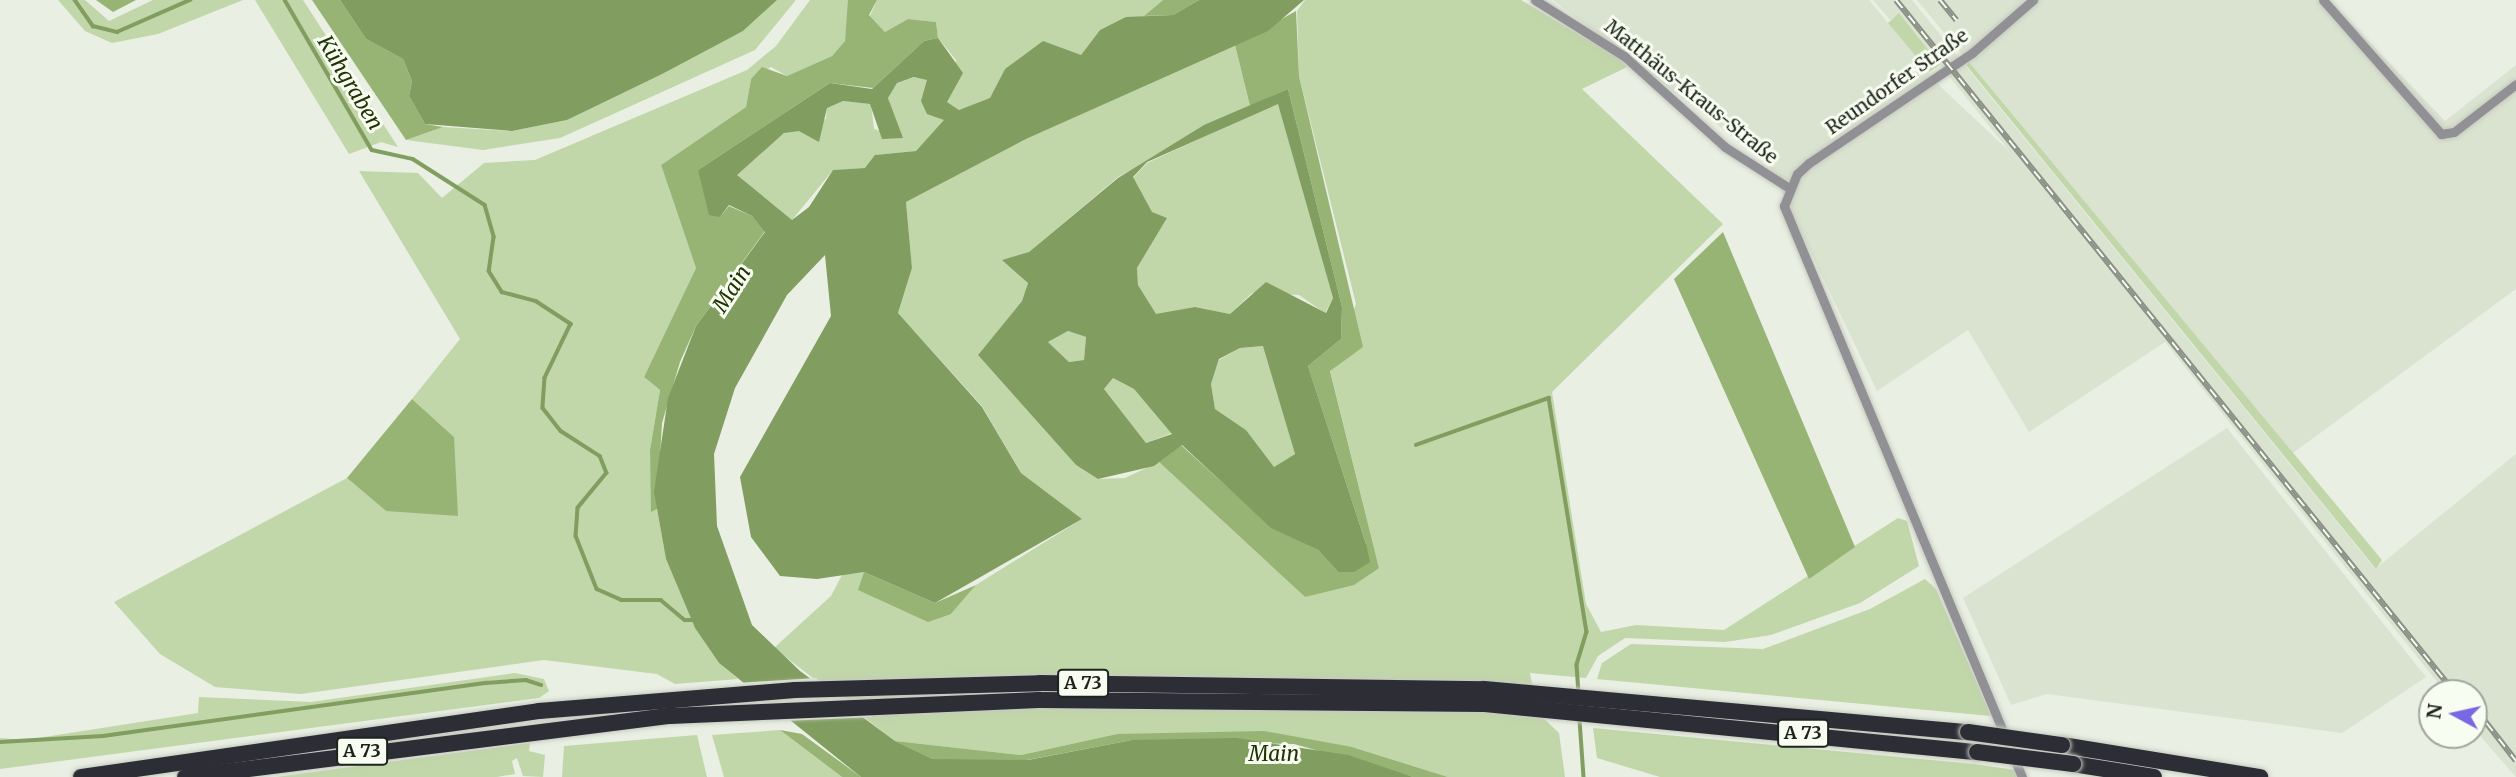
<!DOCTYPE html>
<html>
<head>
<meta charset="utf-8">
<style>
  body { margin:0 }
  #map { position:relative; width:2516px; height:777px; overflow:hidden; background:#e9efe3; font-family:Merriweather,serif }
  div>[style] { position:absolute }
  .built>* { inset:0; background:#dae3d0 }
  .green>* { inset:0; background:#c1d6a9 }
  .forest>* { inset:0; background:#98b475 }
  .water>* { inset:0; background:#819d5f }
  .pier>* { inset:0; background:#e9efe3 }
  .stream>* { height:3.5px; margin:-1.75px; padding:0 1.75px; transform-origin:1.75px; border-radius:1.75px; background:#819d5f }
  .roads { filter:drop-shadow(0 0 2px #c5cabf) drop-shadow(0 0 2px #c5cabf) }
  .street>* { height:9px; margin:-4.5px; padding:0 4.5px; transform-origin:4.5px; border-radius:4.5px; background:#909095 }
  .highway>* { height:16px; margin:-8px; padding:0 8px; transform-origin:8px; border-radius:8px; background:#2d2d36 }
  .rail>* { height:6px; margin-top:-3px; transform-origin:0; background:repeating-linear-gradient(90deg,#f7fdf0 0 10px,#8b9087 0 20px); box-sizing:border-box; border-block:2px solid #8b9087 }
  .bridges { filter:drop-shadow(0 0 2px #c5cabf) drop-shadow(0 0 2px #c5cabf) }
  .highway-bridge>* { height:16px; margin:-8px; padding:0 8px; transform-origin:8px; border-radius:8px; background:#2d2d36 }
  span { translate:-50% -50%; white-space:nowrap; text-align:center; line-height:1.15; -webkit-text-stroke:6px #f7fdf0; paint-order:stroke }
  .shield-label span { padding:2px 5px; background:#f7fdf0; border:2px solid; border-radius:5px; -webkit-text-stroke-width:0 }
  .shield-label { font-size:18px; color:#1f221d; font-weight:700 }
  .street-label { font-size:19px; color:#1f221d }
  .water-label { font-size:21px; color:#213203; font-style:italic }
  .north { position:absolute; left:2418px; top:679px; width:70px; height:70px; box-sizing:border-box; background:#f7fdf0; border:2px solid #a1a59c; border-radius:50%; rotate:278deg; font-size:19px; font-weight:700; line-height:28px; text-align:center; color:#1f221d }
  .north::after { content:''; display:block; margin:auto; width:24px; height:32px; background:#7968e3; clip-path:polygon(50% 0,100% 100%,50% 72%,0 100%) }
</style>
</head>
<body>
<div id="map">
  <div class="built">
    <div style="clip-path:polygon(1553px 0,1869px 0,1942px 88px,2010px 152px,1899px 14px,1890px 20px,1873px 0,1912px 0,2375px 569px,2516px 454px,2516px 777px,2474px 729px,2474px 693px,2446px 693px,2165px 342px,2029px 432px,1968px 330px,1877px 391px,1768px 163px)"></div>
    <div style="clip-path:polygon(1917px 0,2329px 0,2445px 121px,2516px 65px,2516px 289px,2293px 453px)"></div>
    <div style="clip-path:polygon(2227px 428px,2426px 677px,2342px 733px,2047px 694px,2011px 705px,1963px 598px)"></div>
  </div>
  <div class="green">
    <div style="clip-path:polygon(58px 0,85px 0,109px 21px,153px 0,243px 0,158px 34px,112px 43px,85px 31px)"></div>
    <div style="clip-path:polygon(255px 0,303px 0,398px 147px,381px 142px,349px 154px)"></div>
    <div style="clip-path:polygon(777px 0,796px 0,755px 50px,560px 138px,483px 150px,406px 140px,443px 127px,512px 131px,567px 120px,743px 31px)"></div>
    <div style="clip-path:polygon(810px 0,849px 0,845px 41px,832px 56px,787px 76px,771px 67px,751px 79px,746px 107px,661px 165px,696px 268px,644px 377px,660px 390px,650px 450px,652px 511px,657px 509px,666px 559px,695px 628px,719px 663px,738px 679px,675px 684px,657px 674px,544px 660px,301px 694px,215px 687px,160px 654px,114px 602px,347px 478px,386px 511px,454px 437px,412px 399px,460px 339px,359px 171px,418px 173px,442px 198px,484px 163px,535px 160px,747px 70px,776px 46px)"></div>
    <div style="clip-path:polygon(877px 0,1163px 0,1144px 16px,1100px 30px,1081px 55px,1062px 52px,1005px 69px,991px 98px,959px 110px,947px 102px,956px 60px,938px 38px,936px 22px,908px 19px,885px 32px,870px 16px)"></div>
    <div style="clip-path:polygon(1305px 0,1521px 0,1620px 59px,1627px 67px,1582px 89px,1723px 224px,1552px 392px,1586px 604px,1601px 632px,1636px 625px,1724px 630px,1898px 518px,1907px 521px,1919px 566px,1860px 603px,1771px 635px,1725px 642px,1625px 638px,1598px 656px,1586px 678px,1530px 673px,1537px 712px,1559px 733px,1565px 777px,1448px 777px,1352px 747px,1117px 734px,1021px 755px,895px 741px,774px 648px,831px 596px,842px 575px,864px 572px,859px 590px,951px 614px,976px 585px,1082px 519px,1021px 473px,982px 406px,898px 313px,912px 268px,906px 202px,1026px 139px,1235px 45px,1250px 106px,1118px 177px,1029px 252px,1003px 260px,1028px 283px,1022px 301px,978px 355px,1076px 465px,1098px 479px,1125px 478px,1159px 462px,1305px 597px,1379px 568px,1330px 370px,1356px 304px,1299px 76px,1297px 11px)"></div>
    <div style="clip-path:polygon(1899px 13px,1940px 65px,1929px 72px,1888px 23px)"></div>
    <div style="clip-path:polygon(1969px 62px,2382px 560px,2376px 569px,1966px 65px)"></div>
    <div style="clip-path:polygon(915px 77px,927px 79px,945px 120px,916px 151px,876px 155px,866px 168px,833px 170px,792px 220px,736px 175px,784px 133px,826px 119px,827px 107px,843px 101px,871px 104px,874px 129px,902px 138px,888px 98px,897px 83px)"></div>
    <div style="clip-path:polygon(1278px 103px,1333px 298px,1325px 313px,1299px 295px,1252px 293px,1230px 314px,1195px 307px,1156px 315px,1138px 285px,1137px 268px,1167px 218px,1152px 213px,1133px 178px,1147px 163px)"></div>
    <div style="clip-path:polygon(1068px 331px,1086px 337px,1084px 360px,1069px 362px,1048px 342px)"></div>
    <div style="clip-path:polygon(1264px 346px,1295px 454px,1274px 467px,1246px 430px,1215px 409px,1211px 384px,1219px 360px,1240px 348px)"></div>
    <div style="clip-path:polygon(1113px 378px,1134px 389px,1172px 433px,1146px 443px,1104px 389px)"></div>
    <div style="clip-path:polygon(1925px 579px,1936px 589px,1991px 716px,1597px 679px,1602px 663px,1631px 644px,1763px 649px,1870px 609px)"></div>
    <div style="clip-path:polygon(515px 673px,544px 679px,549px 691px,539px 698px,0 769px,0 738px,25px 740px,198px 713px,199px 697px,311px 702px)"></div>
    <div style="clip-path:polygon(1593px 728px,1974px 764px,2015px 770px,2017px 777px,1660px 777px,1597px 758px)"></div>
    <div style="clip-path:polygon(780px 730px,842px 777px,724px 777px,712px 735px)"></div>
    <div style="clip-path:polygon(697px 735px,707px 777px,562px 777px,564px 746px)"></div>
    <div style="clip-path:polygon(530px 743px,529px 751px,545px 755px,543px 777px,523px 776px,517px 758px,512px 761px,515px 774px,497px 777px,276px 777px)"></div>
  </div>
  <div class="forest">
    <div style="clip-path:polygon(96px 0,136px 0,113px 12px)"></div>
    <div style="clip-path:polygon(312px 0,340px 0,366px 39px,403px 59px,412px 81px,409px 96px,425px 124px,443px 127px,406px 140px)"></div>
    <div style="clip-path:polygon(848px 0,877px 0,869px 15px,885px 32px,908px 19px,936px 22px,938px 38px,924px 41px,873px 88px,830px 83px,698px 170px,720px 217px,729px 206px,752px 216px,765px 231px,696px 326px,680px 362px,662px 423px,657px 509px,651px 512px,650px 450px,660px 390px,644px 377px,696px 268px,661px 165px,746px 107px,751px 79px,762px 67px,787px 76px,832px 56px,845px 41px)"></div>
    <div style="clip-path:polygon(1163px 0,1199px 0,1173px 15px,1144px 16px)"></div>
    <div style="clip-path:polygon(1296px 11px,1299px 76px,1363px 347px,1330px 371px,1379px 568px,1354px 585px,1305px 597px,1159px 462px,1181px 445px,1271px 527px,1318px 550px,1338px 572px,1366px 544px,1308px 366px,1341px 339px,1342px 307px,1288px 89px,1250px 106px,1235px 45px)"></div>
    <div style="clip-path:polygon(1723px 232px,1855px 547px,1809px 579px,1674px 279px)"></div>
    <div style="clip-path:polygon(412px 399px,454px 437px,458px 516px,386px 511px,347px 478px)"></div>
    <div style="clip-path:polygon(864px 572px,935px 603px,976px 585px,951px 614px,928px 622px,858px 590px)"></div>
    <div style="clip-path:polygon(780px 730px,802px 734px,861px 777px,842px 777px)"></div>
    <div style="clip-path:polygon(1264px 731px,1352px 747px,1448px 777px,1413px 777px,1294px 744px,1132px 740px,1027px 760px,972px 762px,933px 759px,895px 741px,1021px 755px,1117px 734px)"></div>
  </div>
  <div class="water">
    <div style="clip-path:polygon(340px 0,777px 0,743px 31px,662px 74px,567px 120px,512px 131px,425px 124px,409px 96px,412px 81px,403px 59px,366px 39px)"></div>
    <div style="clip-path:polygon(evenodd,1199px 0,1304px 0,1268px 31px,1026px 139px,906px 202px,912px 268px,898px 313px,982px 407px,1021px 473px,1082px 519px,935px 603px,864px 572px,817px 579px,780px 576px,751px 537px,740px 477px,831px 316px,825px 255px,787px 295px,735px 388px,714px 454px,717px 526px,752px 625px,800px 671px,895px 741px,933px 759px,1028px 760px,1132px 740px,1236px 738px,1348px 755px,1413px 777px,861px 777px,719px 663px,695px 628px,666px 559px,654px 492px,668px 398px,696px 326px,765px 232px,752px 216px,729px 205px,720px 217px,709px 215px,698px 170px,830px 83px,872px 89px,924px 41px,938px 38px,963px 73px,947px 102px,959px 110px,990px 98px,1005px 69px,1043px 41px,1081px 55px,1100px 30px,1126px 17px,1173px 15px,1199px 0,914px 77px,927px 80px,921px 101px,927px 114px,944px 120px,916px 151px,875px 155px,865px 168px,833px 170px,809px 207px,792px 220px,737px 175px,784px 133px,799px 131px,819px 142px,827px 108px,843px 101px,870px 104px,882px 139px,903px 138px,888px 98px,897px 83px,914px 77px)"></div>
    <div style="clip-path:polygon(evenodd,1288px 89px,1342px 307px,1341px 339px,1308px 366px,1366px 544px,1370px 562px,1354px 572px,1338px 572px,1318px 550px,1271px 528px,1182px 445px,1154px 466px,1098px 479px,1076px 465px,978px 355px,1022px 301px,1028px 283px,1002px 260px,1029px 252px,1118px 178px,1204px 125px,1288px 89px,1278px 104px,1333px 298px,1326px 313px,1266px 282px,1230px 314px,1195px 307px,1156px 314px,1138px 285px,1137px 268px,1167px 218px,1152px 212px,1133px 177px,1147px 162px,1278px 104px,1288px 89px,1068px 331px,1086px 337px,1084px 360px,1069px 362px,1048px 342px,1068px 331px,1288px 89px,1263px 346px,1295px 454px,1274px 467px,1246px 430px,1215px 409px,1211px 384px,1219px 359px,1240px 348px,1263px 346px,1288px 89px,1113px 378px,1134px 389px,1172px 434px,1146px 443px,1104px 389px,1113px 378px)"></div>
  </div>
  <div class="pier">
    <div style="clip-path:polygon(816px 678px,873px 717px,782px 721px,738px 683px)"></div>
  </div>
  <div class="stream">
    <div style="left:75px;top:0;width:32px;rotate:55deg"></div>
    <div style="left:93px;top:26px;width:25px;rotate:14deg"></div>
    <div style="left:117px;top:32px;width:80px;rotate:-23.7deg"></div>
    <div style="left:285px;top:0;width:173px;rotate:59.9deg"></div>
    <div style="left:372px;top:150px;width:42px;rotate:12.4deg"></div>
    <div style="left:413px;top:159px;width:85px;rotate:32.6deg"></div>
    <div style="left:485px;top:205px;width:33px;rotate:74deg"></div>
    <div style="left:494px;top:237px;width:34px;rotate:98deg"></div>
    <div style="left:489px;top:271px;width:25px;rotate:58deg"></div>
    <div style="left:502px;top:292px;width:35px;rotate:15deg"></div>
    <div style="left:536px;top:301px;width:42px;rotate:33.3deg"></div>
    <div style="left:571px;top:324px;width:60px;rotate:115.7deg"></div>
    <div style="left:545px;top:378px;width:30px;rotate:94deg"></div>
    <div style="left:543px;top:408px;width:29px;rotate:52deg"></div>
    <div style="left:561px;top:431px;width:46px;rotate:32.7deg"></div>
    <div style="left:600px;top:456px;width:18px;rotate:68deg"></div>
    <div style="left:607px;top:473px;width:45px;rotate:129.6deg"></div>
    <div style="left:578px;top:508px;width:28px;rotate:94deg"></div>
    <div style="left:576px;top:536px;width:57px;rotate:68.4deg"></div>
    <div style="left:597px;top:589px;width:27px;rotate:24deg"></div>
    <div style="left:622px;top:600px;width:39px"></div>
    <div style="left:661px;top:600px;width:31px;rotate:40deg"></div>
    <div style="left:685px;top:620px;width:9px"></div>
    <div style="left:1416px;top:445px;width:141px;rotate:-19.5deg"></div>
    <div style="left:1549px;top:398px;width:237px;rotate:80.8deg"></div>
    <div style="left:1587px;top:632px;width:34px;rotate:107deg"></div>
    <div style="left:1577px;top:665px;width:26px;rotate:86deg"></div>
    <div style="left:1580px;top:720px;width:57px;rotate:86deg"></div>
    <div style="left:0;top:742px;width:103px;rotate:-3.3deg"></div>
    <div style="left:103px;top:736px;width:387px;rotate:-7.9deg"></div>
    <div style="left:486px;top:683px;width:40px;rotate:-4.3deg"></div>
    <div style="left:526px;top:680px;width:16px;rotate:18deg"></div>
  </div>
  <div class="roads">
    <div class="street">
      <div style="left:1535px;top:0;width:105px;rotate:32.2deg"></div>
      <div style="left:1624px;top:56px;width:136px;rotate:42deg"></div>
      <div style="left:1725px;top:147px;width:76px;rotate:32.6deg"></div>
      <div style="left:2323px;top:0;width:179px;rotate:48.6deg"></div>
      <div style="left:2441px;top:134px;width:13px;rotate:-9deg"></div>
      <div style="left:2454px;top:132px;width:78px;rotate:-37.7deg"></div>
      <div style="left:2022px;top:777px;width:619px;rotate:-112.63deg"></div>
      <div style="left:1784px;top:206px;width:35px;rotate:-68deg"></div>
      <div style="left:1797px;top:174px;width:16px;rotate:-43deg"></div>
      <div style="left:1809px;top:163px;width:197px;rotate:-34deg"></div>
      <div style="left:1972px;top:53px;width:81px;rotate:-41deg"></div>
    </div>
    <div class="highway">
      <div style="left:2062px;top:745px;width:201px;rotate:9.2deg"></div>
      <div style="left:2073px;top:764px;width:82px;rotate:9.1deg"></div>
      <div style="left:81px;top:777px;width:463px;rotate:-8.2deg"></div>
      <div style="left:539px;top:711px;width:257px;rotate:-4.7deg"></div>
      <div style="left:795px;top:690px;width:245px;rotate:-1.6deg"></div>
      <div style="left:1040px;top:683px;width:444px;rotate:0.8deg"></div>
      <div style="left:1484px;top:689px;width:486px;rotate:5.1deg"></div>
      <div style="left:185px;top:777px;width:489px;rotate:-7.2deg"></div>
      <div style="left:670px;top:716px;width:369px;rotate:-2.5deg"></div>
      <div style="left:1039px;top:700px;width:446px;rotate:0.5deg"></div>
      <div style="left:1485px;top:704px;width:494px;rotate:5.6deg"></div>
    </div>
  </div>
  <div class="rail">
    <div style="left:1896px;top:0;width:890px;rotate:51.11deg"></div>
    <div style="left:1940px;top:0;width:26px;rotate:51deg"></div>
    <div style="left:2474px;top:707px;width:68px;rotate:52.1deg"></div>
  </div>
  <div class="bridges">
    <div class="highway-bridge">
      <div style="left:1968px;top:732px;width:95px;rotate:7.9deg"></div>
      <div style="left:1977px;top:752px;width:97px;rotate:7.1deg"></div>
    </div>
  </div>
  <div class="shield-label">
    <span style="left:1083px;top:683px">A 73</span>
    <span style="left:1803px;top:733px">A 73</span>
    <span style="left:362px;top:751px">A 73</span>
  </div>
  <div class="street-label">
    <span style="left:1897px;top:82px;rotate:-35deg">Reundorfer Straße</span>
    <span style="left:1691px;top:92px;rotate:39deg">Matthäus-Kraus-Straße</span>
  </div>
  <div class="water-label">
    <span style="left:350px;top:83px;rotate:59deg">Kühgraben</span>
    <span style="left:732px;top:289px;rotate:-57deg">Main</span>
    <span style="left:1274px;top:754px">Main</span>
  </div>
  <div class="north">N</div>
</div>
</body>
</html>
